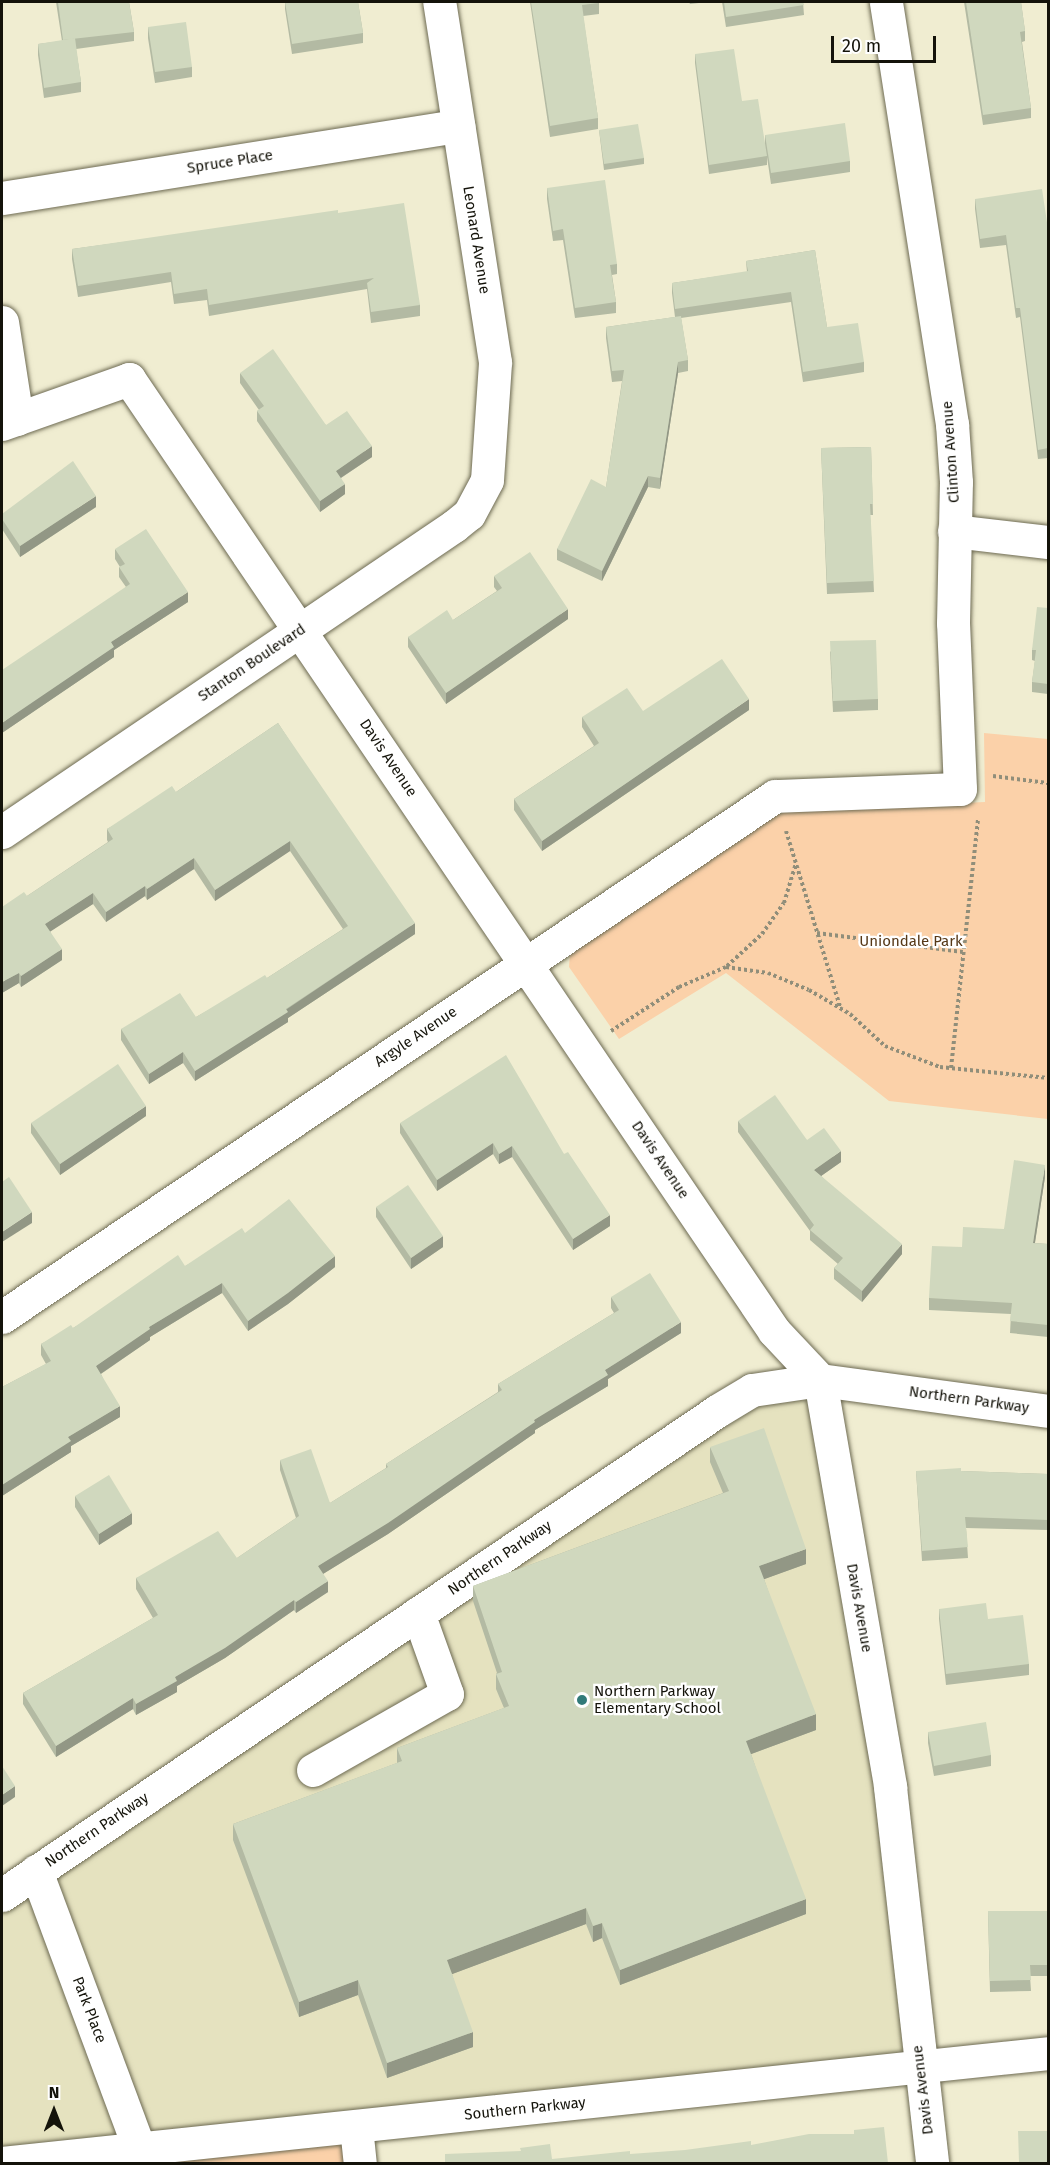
<!DOCTYPE html>
<html>
<head>
<meta charset="utf-8">
<style>
  body { margin:0 }
  #map { position:relative; width:1050px; height:2165px; overflow:hidden; background:#f0edd1; font-family:"Fira Sans",sans-serif }
  div>[style] { position:absolute }
  .built>* { inset:0; background:#e5e2bf }
  .green>* { inset:0; background:#fbd1a9 }
  .path>* { height:4px; margin-top:-2px; transform-origin:0; background:repeating-linear-gradient(90deg,#908e7a 0 3px,transparent 0 6px) }
  .roads { filter:drop-shadow(0 0 2px #6d6a52) drop-shadow(0 0 2px #6d6a52) }
  .minor>* { height:33px; margin:-16.5px; padding:0 16.5px; transform-origin:16.5px; border-radius:16.5px; background:#fff }
  .wall>* { inset:0; background:#b3baa3 }
  .shaded-wall>* { inset:0; background:#929785 }
  .building>* { inset:0; background:#d0d8be }
  .dots>* { width:16px; height:16px; translate:-50% -50%; box-sizing:border-box; border:3px solid #fff; border-radius:50% }
  span { translate:-50% -50%; white-space:nowrap; text-align:center; line-height:1.15; -webkit-text-stroke:4.5px #fff; paint-order:stroke }
  .street-label { font-size:15px; color:#14130a }
  .park-label { font-size:15px; color:#563817 }
  .poi-label { font-size:15px; color:#14130a }
  .left { translate:0 -50%; text-align:left }
  .frame { position:absolute; inset:0; border:3px solid #14130a; pointer-events:none }
  .north { position:absolute; left:24px; top:2081px; width:60px; height:60px; -webkit-text-stroke:4px #fff; paint-order:stroke; rotate:0deg; font-size:16px; font-weight:700; line-height:24px; text-align:center; color:#14130a }
  .north::after { content:''; display:block; margin:auto; width:21px; height:27px; background:#14130a; clip-path:polygon(50% 0,100% 100%,50% 72%,0 100%) }
  .scale { position:absolute; left:831px; top:36px; width:105px; height:27px; box-sizing:border-box; border:3px solid #14130a; border-top:0; padding-left:8px; font-size:18px; line-height:21px; white-space:nowrap; color:#14130a; -webkit-text-stroke:4px #fff; paint-order:stroke }
</style>
</head>
<body>
<div id="map">
  <div class="built">
    <div style="clip-path:polygon(820px 1380px,920px 2066px,2px 2164px,2px 1895px,717px 1411px)"></div>
  </div>
  <div class="green">
    <div style="clip-path:polygon(984px 733px,1048px 739px,1048px 1119px,889px 1101px,726px 973px,619px 1039px,569px 967px,570px 954px,766px 819px,788px 811px,985px 802px)"></div>
    <div style="clip-path:polygon(356px 2127px,360px 2164px,9px 2164px)"></div>
  </div>
  <div class="path">
    <div style="left:993px;top:776px;width:55px;rotate:7.3deg"></div>
    <div style="left:786px;top:831px;width:184px;rotate:72.9deg"></div>
    <div style="left:817px;top:933px;width:147px;rotate:7.4deg"></div>
    <div style="left:727px;top:966px;width:47px;rotate:-42.4deg"></div>
    <div style="left:762px;top:934px;width:38px;rotate:-55deg"></div>
    <div style="left:784px;top:903px;width:42px;rotate:-73.3deg"></div>
    <div style="left:611px;top:1031px;width:81px;rotate:-32.9deg"></div>
    <div style="left:679px;top:987px;width:51px;rotate:-23.1deg"></div>
    <div style="left:726px;top:967px;width:42px;rotate:8.1deg"></div>
    <div style="left:768px;top:973px;width:44px;rotate:22.5deg"></div>
    <div style="left:809px;top:990px;width:48px;rotate:30.3deg"></div>
    <div style="left:850px;top:1014px;width:47px;rotate:42.4deg"></div>
    <div style="left:885px;top:1046px;width:59px;rotate:20.9deg"></div>
    <div style="left:940px;top:1067px;width:109px;rotate:5.8deg"></div>
    <div style="left:951px;top:1068px;width:251px;rotate:-83.8deg"></div>
  </div>
  <div class="roads">
    <div class="minor">
      <div style="left:2px;top:198px;width:462px;rotate:-9deg"></div>
      <div style="left:2px;top:322px;width:98px;rotate:81.2deg"></div>
      <div style="left:2px;top:424px;width:135px;rotate:-19.5deg"></div>
      <div style="left:129px;top:379px;width:1150px;rotate:55.88deg"></div>
      <div style="left:774px;top:1331px;width:67px;rotate:46.8deg"></div>
      <div style="left:820px;top:1380px;width:413px;rotate:80.2deg"></div>
      <div style="left:890px;top:1787px;width:379px;rotate:83.6deg"></div>
      <div style="left:954px;top:531px;width:95px;rotate:6.7deg"></div>
      <div style="left:2px;top:832px;width:546px;rotate:-34.1deg"></div>
      <div style="left:454px;top:526px;width:19px;rotate:-39deg"></div>
      <div style="left:469px;top:514px;width:38px;rotate:-62deg"></div>
      <div style="left:487px;top:480px;width:118px;rotate:-86.1deg"></div>
      <div style="left:495px;top:362px;width:364px;rotate:-98.8deg"></div>
      <div style="left:2px;top:1317px;width:932px;rotate:-33.98deg"></div>
      <div style="left:775px;top:796px;width:185px;rotate:-2.2deg"></div>
      <div style="left:960px;top:789px;width:166px;rotate:-92.4deg"></div>
      <div style="left:953px;top:623px;width:141px;rotate:-88.8deg"></div>
      <div style="left:956px;top:482px;width:58px;rotate:-93.9deg"></div>
      <div style="left:952px;top:424px;width:427px;rotate:-98.9deg"></div>
      <div style="left:313px;top:1770px;width:154px;rotate:-29.6deg"></div>
      <div style="left:447px;top:1694px;width:86px;rotate:-109.7deg"></div>
      <div style="left:36px;top:1871px;width:298px;rotate:69.6deg"></div>
      <div style="left:2px;top:1895px;width:863px;rotate:-34.09deg"></div>
      <div style="left:717px;top:1411px;width:41px;rotate:-31deg"></div>
      <div style="left:752px;top:1390px;width:69px;rotate:-8.4deg"></div>
      <div style="left:820px;top:1380px;width:230px;rotate:7.7deg"></div>
      <div style="left:356px;top:2127px;width:37px;rotate:84deg"></div>
      <div style="left:2px;top:2163px;width:1052px;rotate:-6deg"></div>
    </div>
  </div>
  <div class="wall">
    <div style="clip-path:polygon(56px 2px,129px 2px,134px 32px,134px 41px,76px 49px,81px 82px,81px 92px,44px 98px,38px 55px,38px 44px,62px 41px)"></div>
    <div style="clip-path:polygon(285px 2px,358px 2px,363px 33px,363px 43px,292px 54px,285px 9px)"></div>
    <div style="clip-path:polygon(530px 2px,599px 2px,599px 14px,583px 16px,598px 118px,598px 129px,550px 137px)"></div>
    <div style="clip-path:polygon(689px 2px,708px 2px,690px 4px)"></div>
    <div style="clip-path:polygon(722px 2px,803px 2px,804px 15px,726px 27px)"></div>
    <div style="clip-path:polygon(964px 2px,1021px 2px,1025px 31px,1025px 41px,1022px 42px,1031px 108px,1031px 118px,983px 125px)"></div>
    <div style="clip-path:polygon(148px 27px,192px 67px,192px 77px,155px 83px,148px 38px)"></div>
    <div style="clip-path:polygon(695px 54px,742px 101px,765px 144px,765px 135px,850px 161px,850px 172px,771px 184px,767px 157px,767px 165px,709px 174px,695px 63px)"></div>
    <div style="clip-path:polygon(599px 130px,644px 158px,644px 164px,604px 170px)"></div>
    <div style="clip-path:polygon(547px 188px,617px 264px,617px 274px,612px 275px,616px 302px,616px 313px,575px 318px,563px 240px,553px 241px,547px 199px)"></div>
    <div style="clip-path:polygon(975px 199px,1048px 229px,1048px 458px,1038px 459px,1020px 317px,1016px 318px,1006px 245px,980px 248px,975px 209px)"></div>
    <div style="clip-path:polygon(338px 213px,420px 305px,420px 316px,371px 323px,367px 289px,209px 316px,207px 300px,174px 304px,171px 282px,78px 297px,72px 259px,72px 249px)"></div>
    <div style="clip-path:polygon(815px 250px,827px 327px,864px 362px,864px 372px,803px 382px,791px 302px,681px 318px,688px 360px,688px 371px,678px 373px,660px 489px,648px 487px,602px 581px,557px 560px,557px 549px,606px 487px,622px 381px,612px 382px,606px 338px,606px 327px,675px 317px,672px 293px,672px 283px,747px 272px,746px 261px)"></div>
    <div style="clip-path:polygon(240px 373px,326px 425px,372px 457px,341px 478px,345px 494px,320px 512px,257px 421px,257px 411px,259px 410px,240px 383px)"></div>
    <div style="clip-path:polygon(871px 447px,873px 515px,870px 515px,874px 592px,827px 594px,821px 448px)"></div>
    <div style="clip-path:polygon(96px 507px,20px 557px,2px 529px,2px 514px)"></div>
    <div style="clip-path:polygon(115px 549px,188px 602px,114px 650px,114px 657px,2px 733px,126px 587px,119px 577px,119px 567px,120px 567px,115px 559px)"></div>
    <div style="clip-path:polygon(494px 576px,568px 619px,446px 704px,408px 647px,408px 637px,453px 620px,497px 591px,494px 587px)"></div>
    <div style="clip-path:polygon(1048px 608px,1048px 694px,1032px 692px,1032px 682px,1035px 661px,1032px 660px,1032px 650px)"></div>
    <div style="clip-path:polygon(830px 651px,878px 699px,878px 710px,833px 712px)"></div>
    <div style="clip-path:polygon(749px 710px,542px 851px,514px 810px,514px 799px,594px 746px,582px 727px,582px 717px,643px 711px)"></div>
    <div style="clip-path:polygon(278px 723px,415px 934px,288px 1018px,288px 1022px,195px 1081px,183px 1063px,149px 1084px,121px 1040px,121px 1029px,196px 1017px,267px 978px,343px 929px,290px 851px,215px 901px,194px 869px,147px 900px,145px 896px,106px 922px,93px 904px,50px 931px,62px 960px,21px 987px,19px 983px,2px 993px,27px 896px,108px 842px,107px 840px,107px 829px,176px 792px)"></div>
    <div style="clip-path:polygon(146px 1116px,60px 1175px,31px 1133px,31px 1123px)"></div>
    <div style="clip-path:polygon(738px 1121px,807px 1140px,841px 1162px,821px 1176px,902px 1254px,862px 1302px,834px 1279px,834px 1268px,838px 1264px,810px 1240px,810px 1231px,738px 1132px)"></div>
    <div style="clip-path:polygon(400px 1123px,564px 1154px,610px 1226px,573px 1250px,512px 1157px,499px 1164px,493px 1154px,437px 1191px,400px 1133px)"></div>
    <div style="clip-path:polygon(1045px 1177px,1035px 1243px,1048px 1244px,1048px 1337px,1010px 1333px,1011px 1314px,929px 1310px,929px 1298px,962px 1247px,1004px 1229px)"></div>
    <div style="clip-path:polygon(376px 1207px,443px 1247px,411px 1269px,376px 1217px)"></div>
    <div style="clip-path:polygon(245px 1233px,335px 1267px,288px 1304px,248px 1331px,222px 1293px,150px 1337px,150px 1340px,101px 1374px,120px 1417px,71px 1446px,71px 1452px,2px 1496px,2px 1387px,46px 1364px,41px 1355px,41px 1344px,73px 1328px)"></div>
    <div style="clip-path:polygon(611px 1297px,681px 1333px,608px 1379px,608px 1386px,535px 1430px,535px 1433px,388px 1534px,323px 1574px,328px 1592px,296px 1613px,294px 1610px,225px 1658px,177px 1686px,177px 1692px,136px 1715px,133px 1709px,56px 1757px,23px 1704px,23px 1693px,153px 1618px,136px 1589px,136px 1578px,237px 1558px,296px 1518px,280px 1470px,280px 1460px,330px 1503px,386px 1468px,386px 1464px,498px 1392px,498px 1384px,614px 1313px,611px 1308px)"></div>
    <div style="clip-path:polygon(710px 1447px,806px 1564px,764px 1579px,816px 1730px,751px 1754px,806px 1914px,620px 1985px,602px 1938px,593px 1942px,586px 1924px,452px 1974px,473px 2047px,387px 2078px,358px 1995px,299px 2017px,233px 1840px,233px 1824px,397px 1763px,397px 1748px,504px 1708px,496px 1689px,496px 1674px,497px 1673px,473px 1601px,473px 1586px,723px 1493px,710px 1462px)"></div>
    <div style="clip-path:polygon(916px 1471px,961px 1471px,1048px 1474px,1048px 1530px,966px 1528px,968px 1558px,922px 1561px)"></div>
    <div style="clip-path:polygon(75px 1496px,132px 1524px,99px 1545px,75px 1507px)"></div>
    <div style="clip-path:polygon(939px 1609px,988px 1619px,1029px 1664px,1029px 1675px,946px 1685px,939px 1619px)"></div>
    <div style="clip-path:polygon(928px 1732px,991px 1755px,991px 1766px,934px 1776px,928px 1743px)"></div>
    <div style="clip-path:polygon(988px 1911px,1048px 1911px,1048px 1976px,1030px 1976px,1031px 1991px,990px 1992px)"></div>
  </div>
  <div class="shaded-wall">
    <div style="clip-path:polygon(678px 362px,678px 373px,660px 489px,660px 478px)"></div>
    <div style="clip-path:polygon(372px 446px,372px 457px,336px 481px,336px 471px)"></div>
    <div style="clip-path:polygon(648px 476px,648px 487px,602px 581px,602px 571px)"></div>
    <div style="clip-path:polygon(345px 484px,345px 494px,320px 512px,320px 501px)"></div>
    <div style="clip-path:polygon(96px 496px,96px 507px,20px 557px,20px 546px)"></div>
    <div style="clip-path:polygon(188px 592px,188px 602px,114px 650px,114px 657px,2px 733px,2px 723px,111px 642px)"></div>
    <div style="clip-path:polygon(568px 609px,568px 619px,446px 704px,446px 693px)"></div>
    <div style="clip-path:polygon(749px 699px,749px 710px,542px 851px,542px 841px)"></div>
    <div style="clip-path:polygon(290px 841px,290px 851px,215px 901px,215px 890px)"></div>
    <div style="clip-path:polygon(194px 858px,194px 869px,147px 900px,147px 889px)"></div>
    <div style="clip-path:polygon(145px 886px,145px 896px,106px 922px,106px 912px)"></div>
    <div style="clip-path:polygon(93px 893px,93px 904px,45px 935px,45px 924px)"></div>
    <div style="clip-path:polygon(415px 923px,415px 934px,288px 1018px,288px 1022px,195px 1081px,195px 1071px)"></div>
    <div style="clip-path:polygon(62px 949px,62px 960px,21px 987px,21px 976px)"></div>
    <div style="clip-path:polygon(19px 973px,19px 983px,2px 993px,2px 982px)"></div>
    <div style="clip-path:polygon(183px 1052px,183px 1063px,149px 1084px,149px 1074px)"></div>
    <div style="clip-path:polygon(146px 1106px,146px 1116px,60px 1175px,60px 1164px)"></div>
    <div style="clip-path:polygon(493px 1143px,493px 1154px,437px 1191px,437px 1180px)"></div>
    <div style="clip-path:polygon(512px 1146px,512px 1157px,499px 1164px,499px 1154px)"></div>
    <div style="clip-path:polygon(841px 1151px,841px 1162px,814px 1181px,814px 1170px)"></div>
    <div style="clip-path:polygon(1045px 1165px,1045px 1177px,1033px 1255px,1033px 1243px)"></div>
    <div style="clip-path:polygon(32px 1212px,32px 1223px,2px 1242px,2px 1232px)"></div>
    <div style="clip-path:polygon(610px 1215px,610px 1226px,573px 1250px,573px 1239px)"></div>
    <div style="clip-path:polygon(443px 1236px,443px 1247px,411px 1269px,411px 1258px)"></div>
    <div style="clip-path:polygon(902px 1244px,902px 1254px,862px 1302px,862px 1291px)"></div>
    <div style="clip-path:polygon(335px 1256px,335px 1267px,288px 1304px,248px 1331px,248px 1321px)"></div>
    <div style="clip-path:polygon(222px 1283px,222px 1293px,150px 1337px,150px 1340px,96px 1377px,96px 1366px,149px 1327px)"></div>
    <div style="clip-path:polygon(681px 1322px,681px 1333px,608px 1379px,608px 1386px,535px 1430px,535px 1433px,388px 1534px,318px 1577px,318px 1566px,534px 1420px,605px 1370px)"></div>
    <div style="clip-path:polygon(120px 1406px,120px 1417px,71px 1446px,71px 1452px,2px 1496px,2px 1485px,68px 1437px)"></div>
    <div style="clip-path:polygon(132px 1513px,132px 1524px,99px 1545px,99px 1534px)"></div>
    <div style="clip-path:polygon(806px 1549px,806px 1564px,759px 1581px,759px 1566px)"></div>
    <div style="clip-path:polygon(328px 1581px,328px 1592px,296px 1613px,296px 1602px)"></div>
    <div style="clip-path:polygon(294px 1600px,294px 1610px,225px 1658px,177px 1686px,177px 1692px,136px 1715px,136px 1704px,175px 1677px)"></div>
    <div style="clip-path:polygon(133px 1698px,133px 1709px,56px 1757px,56px 1746px)"></div>
    <div style="clip-path:polygon(816px 1714px,816px 1730px,746px 1756px,746px 1741px)"></div>
    <div style="clip-path:polygon(15px 1786px,15px 1797px,2px 1806px,2px 1795px)"></div>
    <div style="clip-path:polygon(806px 1899px,806px 1914px,620px 1985px,620px 1970px)"></div>
    <div style="clip-path:polygon(586px 1908px,586px 1924px,447px 1976px,447px 1960px)"></div>
    <div style="clip-path:polygon(602px 1923px,602px 1938px,593px 1942px,593px 1926px)"></div>
    <div style="clip-path:polygon(358px 1980px,358px 1995px,299px 2017px,299px 2002px)"></div>
    <div style="clip-path:polygon(473px 2032px,473px 2047px,387px 2078px,387px 2063px)"></div>
  </div>
  <div class="building">
    <div style="clip-path:polygon(58px 2px,129px 2px,134px 32px,63px 40px)"></div>
    <div style="clip-path:polygon(285px 2px,358px 2px,363px 33px,292px 44px)"></div>
    <div style="clip-path:polygon(531px 2px,599px 2px,599px 3px,582px 5px,598px 118px,550px 126px)"></div>
    <div style="clip-path:polygon(724px 2px,803px 2px,804px 5px,726px 17px)"></div>
    <div style="clip-path:polygon(966px 2px,1021px 2px,1025px 31px,1020px 32px,1031px 108px,983px 115px)"></div>
    <div style="clip-path:polygon(186px 22px,192px 67px,155px 72px,148px 27px)"></div>
    <div style="clip-path:polygon(75px 38px,81px 82px,44px 88px,38px 44px)"></div>
    <div style="clip-path:polygon(734px 49px,742px 101px,758px 99px,767px 156px,709px 165px,695px 54px)"></div>
    <div style="clip-path:polygon(845px 123px,850px 161px,771px 173px,765px 135px)"></div>
    <div style="clip-path:polygon(638px 124px,644px 158px,604px 164px,599px 130px)"></div>
    <div style="clip-path:polygon(605px 180px,617px 264px,610px 265px,616px 302px,575px 308px,563px 229px,553px 231px,547px 188px)"></div>
    <div style="clip-path:polygon(1042px 189px,1048px 229px,1048px 448px,1038px 450px,1020px 308px,1016px 308px,1006px 235px,980px 239px,975px 199px)"></div>
    <div style="clip-path:polygon(404px 203px,420px 305px,371px 312px,367px 283px,374px 278px,209px 305px,207px 289px,174px 294px,171px 272px,78px 286px,72px 249px,338px 210px,338px 213px)"></div>
    <div style="clip-path:polygon(815px 250px,827px 327px,858px 323px,864px 362px,803px 372px,791px 292px,675px 309px,672px 283px,748px 271px,746px 261px)"></div>
    <div style="clip-path:polygon(681px 316px,688px 360px,678px 362px,660px 478px,648px 476px,602px 571px,557px 549px,591px 479px,606px 487px,624px 370px,612px 371px,606px 327px)"></div>
    <div style="clip-path:polygon(273px 349px,326px 425px,347px 411px,372px 446px,336px 471px,345px 484px,320px 501px,257px 411px,264px 406px,240px 373px)"></div>
    <div style="clip-path:polygon(871px 447px,873px 504px,870px 504px,874px 581px,827px 583px,821px 448px)"></div>
    <div style="clip-path:polygon(73px 461px,96px 496px,20px 546px,2px 519px,2px 514px)"></div>
    <div style="clip-path:polygon(146px 529px,188px 592px,111px 642px,114px 647px,2px 723px,2px 670px,130px 584px,119px 567px,125px 564px,115px 549px)"></div>
    <div style="clip-path:polygon(530px 552px,568px 609px,446px 693px,408px 637px,447px 610px,453px 620px,502px 588px,494px 576px)"></div>
    <div style="clip-path:polygon(1037px 607px,1048px 608px,1048px 684px,1032px 682px,1036px 650px,1032px 650px)"></div>
    <div style="clip-path:polygon(876px 640px,878px 699px,833px 701px,830px 641px)"></div>
    <div style="clip-path:polygon(722px 659px,749px 699px,542px 841px,514px 799px,599px 743px,582px 717px,627px 688px,643px 711px)"></div>
    <div style="clip-path:polygon(278px 723px,415px 923px,286px 1009px,288px 1012px,195px 1071px,183px 1052px,149px 1074px,121px 1029px,180px 993px,196px 1017px,265px 975px,267px 978px,348px 926px,290px 841px,215px 890px,194px 858px,147px 889px,145px 886px,106px 912px,93px 893px,45px 924px,62px 949px,21px 976px,19px 973px,2px 982px,2px 907px,24px 892px,27px 896px,113px 839px,107px 829px,172px 786px,176px 792px)"></div>
    <div style="clip-path:polygon(506px 1055px,564px 1154px,568px 1152px,610px 1215px,573px 1239px,512px 1146px,499px 1154px,493px 1143px,437px 1180px,400px 1123px)"></div>
    <div style="clip-path:polygon(118px 1064px,146px 1106px,60px 1164px,31px 1123px)"></div>
    <div style="clip-path:polygon(775px 1095px,807px 1140px,824px 1128px,841px 1151px,814px 1170px,902px 1244px,862px 1291px,834px 1268px,843px 1258px,810px 1230px,814px 1225px,738px 1121px)"></div>
    <div style="clip-path:polygon(1014px 1160px,1045px 1165px,1033px 1243px,1048px 1244px,1048px 1325px,1010px 1321px,1012px 1303px,929px 1298px,932px 1246px,962px 1247px,963px 1227px,1004px 1229px)"></div>
    <div style="clip-path:polygon(9px 1177px,32px 1212px,2px 1232px,2px 1182px)"></div>
    <div style="clip-path:polygon(408px 1185px,443px 1236px,411px 1258px,376px 1207px)"></div>
    <div style="clip-path:polygon(289px 1199px,335px 1256px,288px 1293px,248px 1321px,222px 1283px,149px 1327px,150px 1329px,96px 1366px,120px 1406px,68px 1437px,71px 1441px,2px 1485px,2px 1387px,51px 1361px,41px 1344px,71px 1325px,73px 1328px,178px 1255px,185px 1266px,242px 1228px,245px 1233px)"></div>
    <div style="clip-path:polygon(650px 1273px,681px 1322px,605px 1370px,608px 1375px,534px 1420px,535px 1422px,388px 1523px,318px 1566px,328px 1581px,296px 1602px,294px 1600px,225px 1648px,175px 1677px,177px 1681px,136px 1704px,133px 1698px,56px 1746px,23px 1693px,158px 1615px,136px 1578px,218px 1531px,237px 1558px,299px 1516px,280px 1460px,311px 1449px,330px 1503px,388px 1467px,386px 1464px,502px 1390px,498px 1384px,619px 1310px,611px 1297px)"></div>
    <div style="clip-path:polygon(764px 1428px,806px 1549px,759px 1566px,816px 1714px,746px 1741px,806px 1899px,620px 1970px,602px 1923px,593px 1926px,586px 1908px,447px 1960px,473px 2032px,387px 2063px,358px 1980px,299px 2002px,233px 1824px,402px 1761px,397px 1748px,509px 1706px,496px 1674px,502px 1672px,473px 1586px,729px 1491px,710px 1447px)"></div>
    <div style="clip-path:polygon(961px 1468px,961px 1471px,1048px 1474px,1048px 1520px,965px 1517px,968px 1547px,922px 1551px,916px 1471px)"></div>
    <div style="clip-path:polygon(109px 1475px,132px 1513px,99px 1534px,75px 1496px)"></div>
    <div style="clip-path:polygon(986px 1603px,988px 1619px,1023px 1615px,1029px 1664px,946px 1674px,939px 1609px)"></div>
    <div style="clip-path:polygon(986px 1722px,991px 1755px,934px 1766px,928px 1732px)"></div>
    <div style="clip-path:polygon(2px 1766px,15px 1786px,2px 1795px)"></div>
    <div style="clip-path:polygon(988px 1911px,1048px 1911px,1048px 1965px,1030px 1965px,1031px 1980px,990px 1981px)"></div>
    <div style="clip-path:polygon(884px 2127px,888px 2163px,445px 2163px,445px 2154px,521px 2151px,520px 2148px,550px 2144px,552px 2159px,630px 2151px,630px 2154px,685px 2150px,751px 2141px,751px 2145px,809px 2134px,854px 2134px,854px 2130px)"></div>
    <div style="clip-path:polygon(1018px 2131px,1048px 2131px,1048px 2163px,1019px 2163px)"></div>
  </div>
  <div class="dots">
    <div style="left:582px;top:1700px;background:#317a79"></div>
  </div>
  <div class="street-label">
    <span style="left:230px;top:162px;rotate:-9deg">Spruce Place</span>
    <span style="left:476px;top:240px;rotate:81deg">Leonard Avenue</span>
    <span style="left:951px;top:452px;rotate:-94deg">Clinton Avenue</span>
    <span style="left:252px;top:663px;rotate:-34deg">Stanton Boulevard</span>
    <span style="left:388px;top:758px;rotate:56deg">Davis Avenue</span>
    <span style="left:416px;top:1037px;rotate:-34deg">Argyle Avenue</span>
    <span style="left:660px;top:1160px;rotate:56deg">Davis Avenue</span>
    <span style="left:969px;top:1400px;rotate:8deg">Northern Parkway</span>
    <span style="left:500px;top:1558px;rotate:-34deg">Northern Parkway</span>
    <span style="left:859px;top:1608px;rotate:80deg">Davis Avenue</span>
    <span style="left:97px;top:1830px;rotate:-34deg">Northern Parkway</span>
    <span style="left:89px;top:2010px;rotate:69deg">Park Place</span>
    <span style="left:923px;top:2090px;rotate:-97deg">Davis Avenue</span>
    <span style="left:525px;top:2109px;rotate:-6deg">Southern Parkway</span>
  </div>
  <div class="park-label">
    <span style="left:911px;top:942px">Uniondale Park</span>
  </div>
  <div class="poi-label">
    <span class="left" style="left:594px;top:1700px">Northern Parkway<br>Elementary School</span>
  </div>
  <div class="frame"></div>
  <div class="north">N</div>
  <div class="scale">20 m</div>
</div>
</body>
</html>
